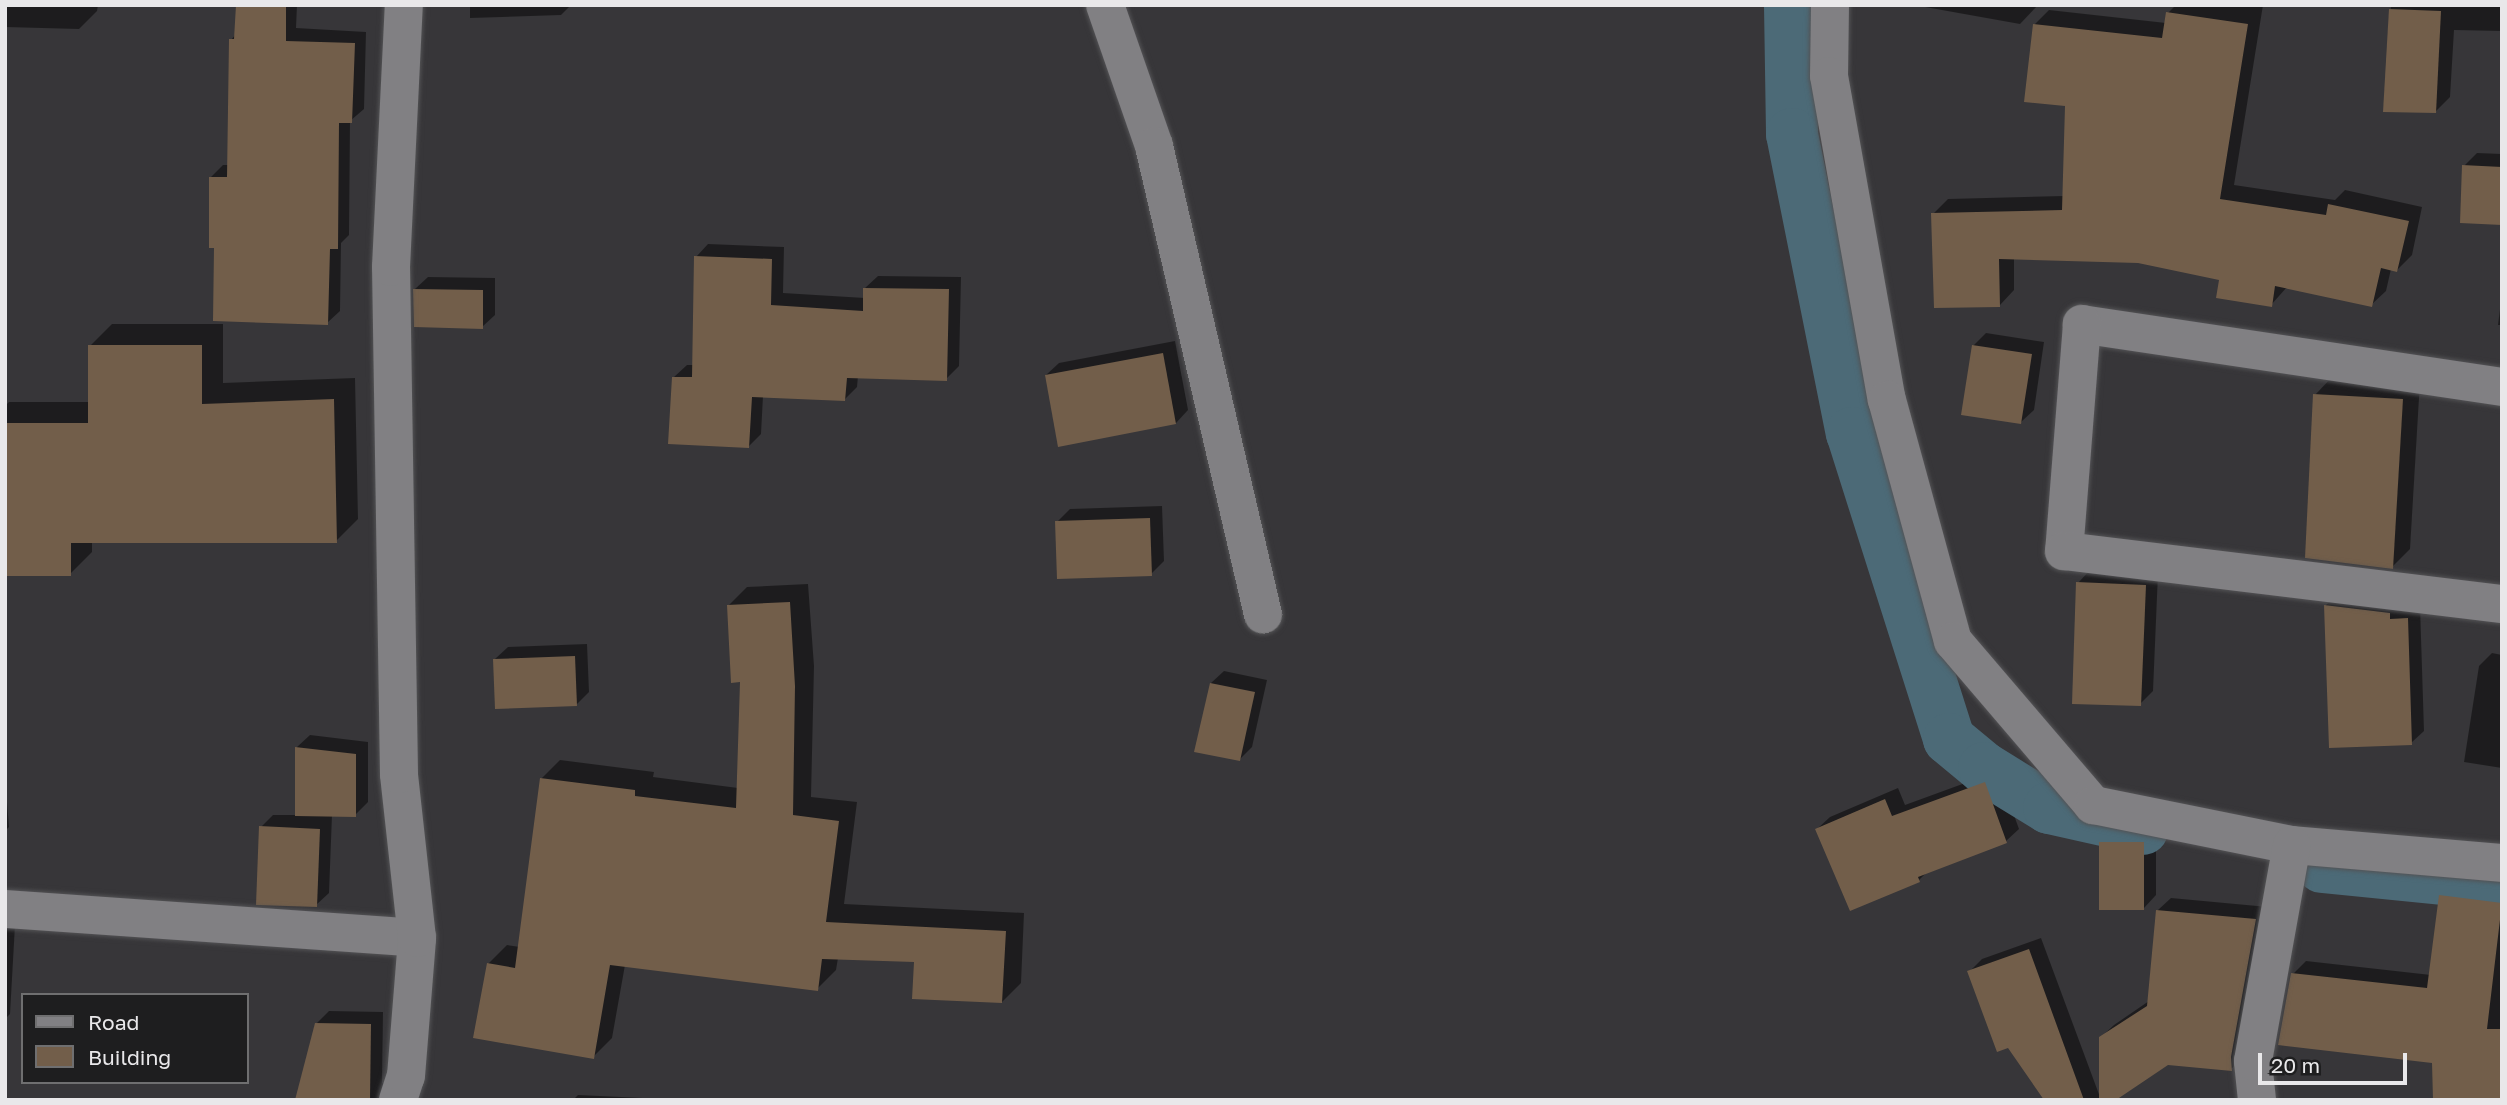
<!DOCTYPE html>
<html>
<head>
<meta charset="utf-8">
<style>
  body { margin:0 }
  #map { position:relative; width:2507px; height:1105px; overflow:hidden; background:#373639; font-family:"Golos Text",sans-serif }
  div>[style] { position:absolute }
  .shadow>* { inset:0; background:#0007 }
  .canal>* { height:52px; margin:-26px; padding:0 26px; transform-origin:26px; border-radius:26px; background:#4c6a77 }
  .building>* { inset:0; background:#725e4a }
  .roads { filter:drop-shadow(0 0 2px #535355) drop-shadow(0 0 2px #535355) }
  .street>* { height:38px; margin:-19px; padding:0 19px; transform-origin:19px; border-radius:19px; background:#818083 }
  span { translate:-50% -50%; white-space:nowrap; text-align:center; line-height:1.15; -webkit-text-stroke:5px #1e1e1f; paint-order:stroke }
  .frame { position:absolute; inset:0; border:7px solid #e9e8ea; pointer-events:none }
  .legend { position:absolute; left:21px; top:993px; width:228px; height:91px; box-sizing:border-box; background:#1e1e1f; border:2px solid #6f6f70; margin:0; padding:9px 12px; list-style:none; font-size:21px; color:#e9e8ea }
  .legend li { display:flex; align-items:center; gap:14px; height:35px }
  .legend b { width:35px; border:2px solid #6f6f70 }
  .scale { position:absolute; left:2258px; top:1053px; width:149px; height:32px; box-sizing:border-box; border:4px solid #e9e8ea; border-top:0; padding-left:9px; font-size:21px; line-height:24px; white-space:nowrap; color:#e9e8ea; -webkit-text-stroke:5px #1e1e1f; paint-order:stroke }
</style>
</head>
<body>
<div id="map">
  <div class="shadow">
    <div style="clip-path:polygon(5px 5px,98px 5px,97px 11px,79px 29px,5px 27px)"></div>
    <div style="clip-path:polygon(238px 5px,297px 5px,296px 28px,366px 32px,364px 109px,350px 121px,349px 235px,341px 243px,340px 311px,327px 323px,216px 246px,211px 177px,223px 165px,229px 165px,231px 40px,236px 34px)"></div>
    <div style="clip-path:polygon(470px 5px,571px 5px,561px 15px,470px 18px)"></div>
    <div style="clip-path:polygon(1914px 5px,2038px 5px,2020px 24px)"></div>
    <div style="clip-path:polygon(2176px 5px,2263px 5px,2234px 185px,2335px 200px,2345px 190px,2422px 207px,2412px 255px,2397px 270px,2391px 269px,2386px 291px,2371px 305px,2287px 287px,2271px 305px,2221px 279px,2138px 261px,2014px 257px,2014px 290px,2000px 305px,1933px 214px,1948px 199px,2064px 196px,2066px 105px,2035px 24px,2049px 10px,2166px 23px,2168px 13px)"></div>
    <div style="clip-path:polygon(2391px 5px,2502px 5px,2502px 31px,2454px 30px,2450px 97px,2436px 111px,2385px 110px)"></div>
    <div style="clip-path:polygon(2477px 153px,2502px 154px,2502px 223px,2464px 166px)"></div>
    <div style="clip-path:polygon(708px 244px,784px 247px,783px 293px,865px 298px,865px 288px,878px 276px,961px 277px,959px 366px,946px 379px,858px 376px,857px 387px,845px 399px,763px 396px,761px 434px,749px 446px,674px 377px,687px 365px,694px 365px,696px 257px)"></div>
    <div style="clip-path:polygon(428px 277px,495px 278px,495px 315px,482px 327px,415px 289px)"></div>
    <div style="clip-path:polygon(2502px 294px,2502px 325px,2498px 325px)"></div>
    <div style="clip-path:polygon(112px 324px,223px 324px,223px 383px,355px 378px,358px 519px,336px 541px,92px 541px,92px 552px,70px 574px,5px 574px,5px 406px,9px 402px,90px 402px,90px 346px)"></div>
    <div style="clip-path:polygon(1986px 333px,2044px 342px,2034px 410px,2021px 422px,1973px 346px)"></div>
    <div style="clip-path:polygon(1175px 341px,1188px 410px,1176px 423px,1046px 375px,1059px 363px)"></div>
    <div style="clip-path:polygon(2333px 376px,2420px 381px,2410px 549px,2392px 567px,2315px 395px)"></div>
    <div style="clip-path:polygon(1162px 506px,1164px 561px,1151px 574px,1057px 522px,1070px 509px)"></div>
    <div style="clip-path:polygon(2090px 570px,2158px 573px,2153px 691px,2140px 704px,2078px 583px)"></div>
    <div style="clip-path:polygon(808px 584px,814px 666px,811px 797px,857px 802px,844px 904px,1024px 913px,1021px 983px,1002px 1002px,915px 961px,838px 958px,836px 970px,817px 989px,625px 965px,612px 1038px,593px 1057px,488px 964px,507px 945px,520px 947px,541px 779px,560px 760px,654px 772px,653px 777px,738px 788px,741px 680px,728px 606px,747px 587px)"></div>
    <div style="clip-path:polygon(2339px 593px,2420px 606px,2424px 731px,2411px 743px,2331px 746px,2326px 605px)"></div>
    <div style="clip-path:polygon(587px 644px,589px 692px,576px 705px,495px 659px,508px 647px)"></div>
    <div style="clip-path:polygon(2492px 653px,2502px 655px,2502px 768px,2464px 762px,2479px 666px)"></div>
    <div style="clip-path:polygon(1224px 671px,1267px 680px,1252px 747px,1239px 760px,1211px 683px)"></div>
    <div style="clip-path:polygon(310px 735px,368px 742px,368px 802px,355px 815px,332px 815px,329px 893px,316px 905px,261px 827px,273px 815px,296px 815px,297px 747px)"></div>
    <div style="clip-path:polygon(1998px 771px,2019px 829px,2006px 841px,1927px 872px,1919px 880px,1817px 829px,1830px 817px,1898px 788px,1905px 805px)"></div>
    <div style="clip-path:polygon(5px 778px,9px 827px,5px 831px)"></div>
    <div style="clip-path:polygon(2113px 830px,2156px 830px,2156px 895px,2144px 908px,2100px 843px)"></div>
    <div style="clip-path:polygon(2453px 883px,2502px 889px,2502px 1100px,2293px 974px,2306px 961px,2431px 975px,2440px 896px)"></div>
    <div style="clip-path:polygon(2171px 898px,2268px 907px,2244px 1057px,2231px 1069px,2168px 1064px,2113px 1100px,2046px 1100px,1969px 972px,1982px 959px,2041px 938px,2100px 1097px,2100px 1038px,2114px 1025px,2149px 1001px,2158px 910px)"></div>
    <div style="clip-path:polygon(5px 924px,15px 925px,10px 1014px,5px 1019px)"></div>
    <div style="clip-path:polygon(329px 1011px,383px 1012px,382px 1083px,388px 1085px,384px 1100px,296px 1100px,316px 1024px)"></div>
    <div style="clip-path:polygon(578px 1095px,664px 1099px,664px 1100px,573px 1100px)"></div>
  </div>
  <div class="canal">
    <div style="left:1790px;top:5px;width:129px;rotate:89.1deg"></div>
    <div style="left:1792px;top:134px;width:305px;rotate:78.7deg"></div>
    <div style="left:1852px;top:433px;width:321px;rotate:72.4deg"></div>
    <div style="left:1949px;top:739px;width:45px;rotate:39.6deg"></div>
    <div style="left:1984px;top:768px;width:76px;rotate:31.6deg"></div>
    <div style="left:2049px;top:808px;width:96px;rotate:12.6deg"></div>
    <div style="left:2322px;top:867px;width:181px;rotate:5.7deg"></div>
  </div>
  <div class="building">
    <div style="clip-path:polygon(236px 5px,286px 5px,286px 41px,355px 43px,352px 123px,339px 123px,338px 249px,330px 249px,328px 325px,213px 321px,214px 248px,209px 248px,209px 177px,227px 177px,229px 39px,234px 39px)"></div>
    <div style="clip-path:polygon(2389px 9px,2441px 11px,2436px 113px,2383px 112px)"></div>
    <div style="clip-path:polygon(2166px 12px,2248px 24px,2220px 199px,2326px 215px,2328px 204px,2409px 221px,2397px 272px,2381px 268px,2372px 307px,2275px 286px,2272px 307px,2216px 298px,2219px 280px,2138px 263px,1999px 259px,2000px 307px,1934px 308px,1931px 213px,2062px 210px,2065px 106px,2024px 102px,2033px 24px,2162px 38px)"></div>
    <div style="clip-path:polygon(2462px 165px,2502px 167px,2502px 225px,2460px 223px)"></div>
    <div style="clip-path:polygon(694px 256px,772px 259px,771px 305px,863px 311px,863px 288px,949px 289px,947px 381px,847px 378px,845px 401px,752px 397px,749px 448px,668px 444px,672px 377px,692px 377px)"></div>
    <div style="clip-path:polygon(413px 289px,483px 290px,483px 329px,414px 327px)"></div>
    <div style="clip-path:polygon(88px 345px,202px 345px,202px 404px,334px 399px,337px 543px,71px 543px,71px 576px,5px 576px,5px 423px,88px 423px)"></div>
    <div style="clip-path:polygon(1972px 345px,2032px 354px,2021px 424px,1961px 415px)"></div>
    <div style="clip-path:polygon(1163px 353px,1176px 424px,1058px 447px,1045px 375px)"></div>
    <div style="clip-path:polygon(2313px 394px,2403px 399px,2393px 569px,2305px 558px)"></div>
    <div style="clip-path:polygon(1150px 518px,1152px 576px,1057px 579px,1055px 521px)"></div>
    <div style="clip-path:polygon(2076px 582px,2146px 585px,2141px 706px,2072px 704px)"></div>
    <div style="clip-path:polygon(790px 602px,795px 686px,793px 815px,839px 821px,826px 922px,1006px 931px,1002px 1003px,912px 999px,914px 962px,822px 959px,818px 991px,610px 965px,594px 1059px,473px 1038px,487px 963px,515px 968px,540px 778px,635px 790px,635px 796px,736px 808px,740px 682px,731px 683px,727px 605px)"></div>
    <div style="clip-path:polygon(2324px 605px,2390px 613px,2390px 619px,2408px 618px,2412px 745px,2329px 748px)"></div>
    <div style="clip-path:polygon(575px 656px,577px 706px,495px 709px,493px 659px)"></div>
    <div style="clip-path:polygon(1210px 683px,1255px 692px,1240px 761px,1194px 752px)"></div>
    <div style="clip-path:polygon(295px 747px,356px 754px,356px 817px,295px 816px)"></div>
    <div style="clip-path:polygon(1985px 782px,2007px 843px,1918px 877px,1920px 882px,1850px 911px,1815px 829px,1885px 799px,1892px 816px)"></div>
    <div style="clip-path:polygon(259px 826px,320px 829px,317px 907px,256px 905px)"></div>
    <div style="clip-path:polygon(2099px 842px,2144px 842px,2144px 910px,2099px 910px)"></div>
    <div style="clip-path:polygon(2439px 895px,2502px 903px,2487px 1029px,2502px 1029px,2502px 1100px,2433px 1100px,2432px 1063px,2278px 1045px,2291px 973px,2427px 988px)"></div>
    <div style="clip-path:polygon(2156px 910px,2256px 919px,2231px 1057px,2232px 1071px,2168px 1065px,2116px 1100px,2099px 1100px,2099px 1037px,2147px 1006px)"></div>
    <div style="clip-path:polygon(2029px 949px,2084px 1100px,2044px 1100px,2008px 1048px,1997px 1052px,1967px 971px)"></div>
    <div style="clip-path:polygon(315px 1023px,371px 1024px,370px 1100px,295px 1100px)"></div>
  </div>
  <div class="roads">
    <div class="street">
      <div style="left:1105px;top:5px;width:149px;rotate:70.8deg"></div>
      <div style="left:1154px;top:146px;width:481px;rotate:76.9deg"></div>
      <div style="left:1830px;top:5px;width:71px;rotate:90.8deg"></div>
      <div style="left:1829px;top:76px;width:329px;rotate:79.9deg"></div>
      <div style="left:1887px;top:400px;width:250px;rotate:74.7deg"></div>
      <div style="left:1953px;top:641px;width:216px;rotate:49.5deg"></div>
      <div style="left:2093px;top:805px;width:203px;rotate:11.4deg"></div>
      <div style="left:2292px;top:845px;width:211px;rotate:4.9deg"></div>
      <div style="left:2502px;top:387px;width:425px;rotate:-171.5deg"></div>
      <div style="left:2082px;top:324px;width:228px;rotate:94.5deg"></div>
      <div style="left:2064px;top:551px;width:441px;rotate:6.9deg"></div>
      <div style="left:5px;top:909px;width:413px;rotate:4deg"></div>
      <div style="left:398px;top:1100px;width:25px;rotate:-72deg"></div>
      <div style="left:406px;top:1076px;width:138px;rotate:-85.4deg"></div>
      <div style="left:417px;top:938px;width:165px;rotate:-96.3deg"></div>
      <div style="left:399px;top:774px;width:507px;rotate:-90.9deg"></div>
      <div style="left:391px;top:267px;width:262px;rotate:-87.2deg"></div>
      <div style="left:2257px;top:1100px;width:39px;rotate:-96deg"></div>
      <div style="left:2253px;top:1061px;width:219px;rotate:-79.8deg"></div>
    </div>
  </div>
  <div class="frame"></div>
  <ul class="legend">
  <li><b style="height:9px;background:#818083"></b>Road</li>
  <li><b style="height:19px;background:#725e4a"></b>Building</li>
  </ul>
  <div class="scale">20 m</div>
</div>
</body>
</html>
